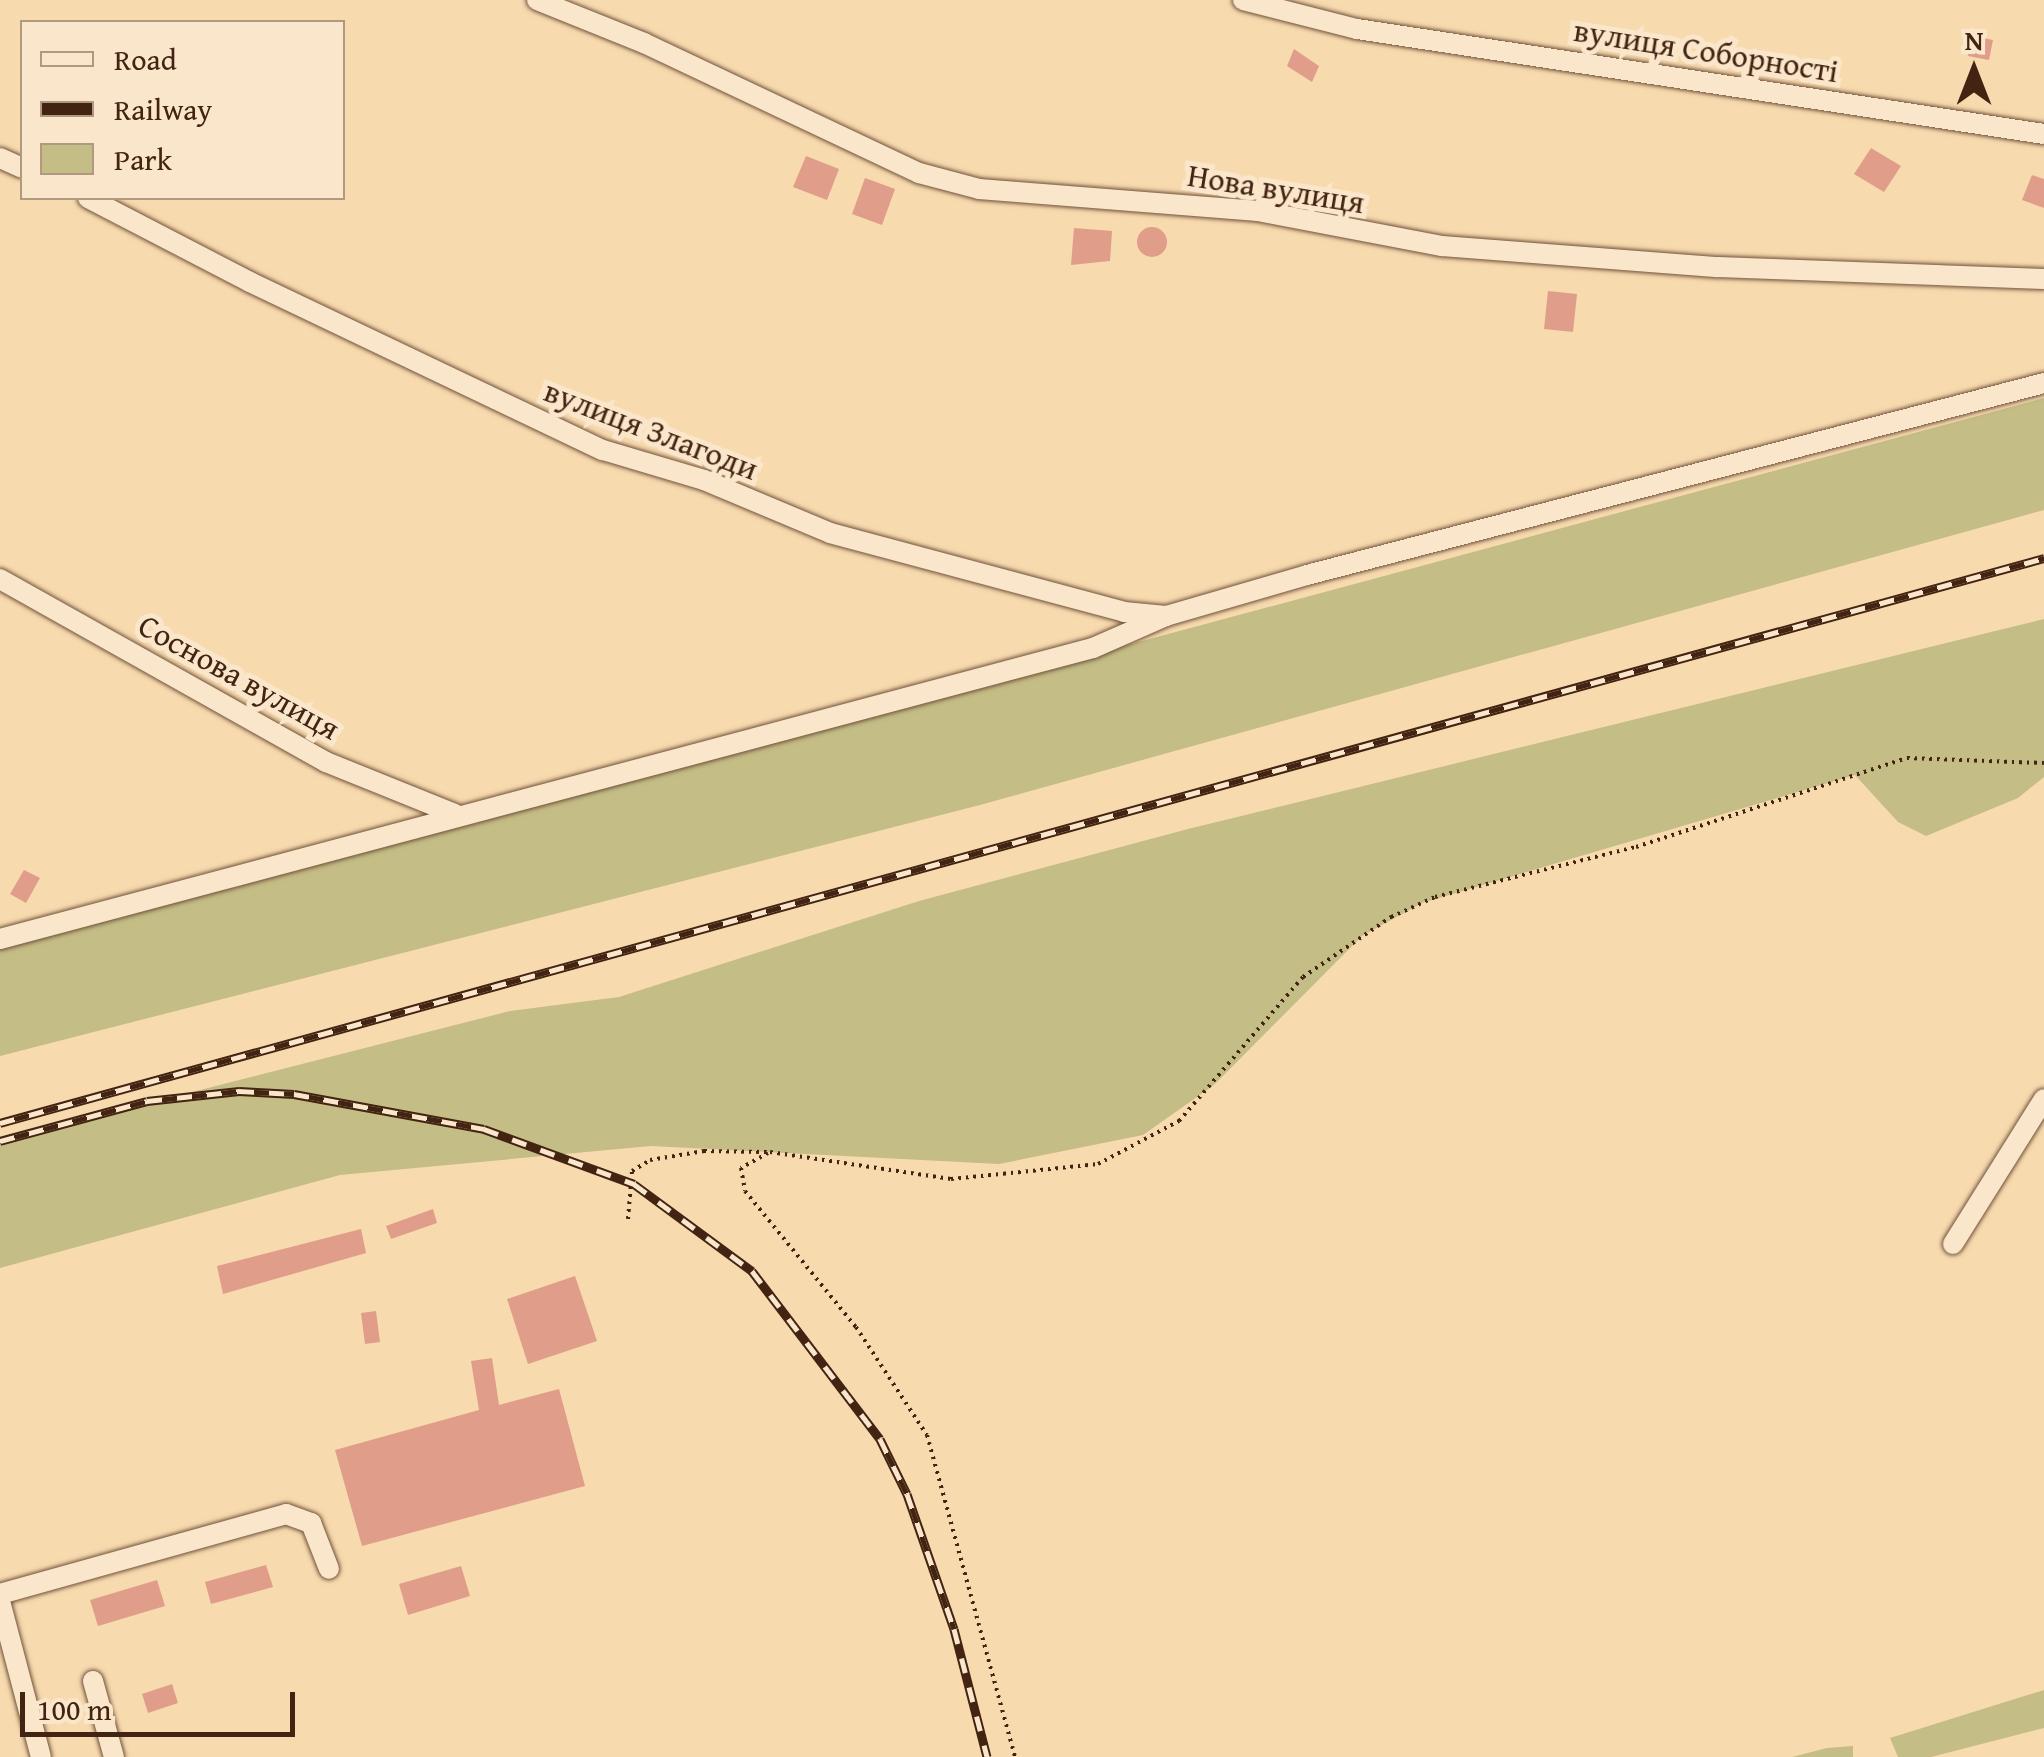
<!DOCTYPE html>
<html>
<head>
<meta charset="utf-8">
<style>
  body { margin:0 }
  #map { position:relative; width:2044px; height:1757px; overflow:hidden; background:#f8daaf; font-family:"Gentium Book Plus",serif }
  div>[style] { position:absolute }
  .green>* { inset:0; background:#c4bd86 }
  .building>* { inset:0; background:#e09d89 }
  .round { border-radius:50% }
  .path>* { height:4px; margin-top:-2px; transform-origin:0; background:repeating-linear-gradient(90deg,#432413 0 2.5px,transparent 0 7.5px) }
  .roads { filter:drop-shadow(0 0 2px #70523a) drop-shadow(0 0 2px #70523a) }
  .minor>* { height:20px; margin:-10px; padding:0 10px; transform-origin:10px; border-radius:10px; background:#fae7cb }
  .rail>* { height:9px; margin-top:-4.5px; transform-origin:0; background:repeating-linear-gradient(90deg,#fae7cb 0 15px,#432413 0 30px); box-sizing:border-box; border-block:2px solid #432413 }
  span { translate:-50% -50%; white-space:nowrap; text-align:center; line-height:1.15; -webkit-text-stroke:10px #fae7cb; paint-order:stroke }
  .street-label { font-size:32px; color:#432413 }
  .legend { position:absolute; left:20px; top:20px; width:325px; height:180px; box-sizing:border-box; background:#fae7cb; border:2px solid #b19981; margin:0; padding:12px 18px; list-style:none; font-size:30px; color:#432413 }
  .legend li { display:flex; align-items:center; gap:20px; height:50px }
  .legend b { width:50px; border:2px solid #b19981 }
  .north { position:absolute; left:1924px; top:20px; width:100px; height:100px; -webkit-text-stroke:8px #fae7cb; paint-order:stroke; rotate:0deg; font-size:28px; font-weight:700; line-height:40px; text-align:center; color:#432413 }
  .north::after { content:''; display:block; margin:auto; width:35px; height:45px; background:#432413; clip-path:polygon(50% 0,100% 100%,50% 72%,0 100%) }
  .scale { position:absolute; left:20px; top:1692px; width:275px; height:45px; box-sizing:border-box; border:5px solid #432413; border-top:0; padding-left:12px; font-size:30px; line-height:35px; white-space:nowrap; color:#432413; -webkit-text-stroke:8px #fae7cb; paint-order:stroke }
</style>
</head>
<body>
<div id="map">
  <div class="green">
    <div style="clip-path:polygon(2044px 398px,2044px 510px,980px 805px,0 1056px,0 949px)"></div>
    <div style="clip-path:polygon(2044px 619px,2044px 777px,2018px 798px,1926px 836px,1898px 822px,1855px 775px,1422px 903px,1362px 936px,1214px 1085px,1143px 1135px,999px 1164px,651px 1146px,340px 1175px,0 1268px,0 1141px,510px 1011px,619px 997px,919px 901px,1188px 829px)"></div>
    <div style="clip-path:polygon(2044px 1690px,2044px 1728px,1931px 1757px,1898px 1757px,1890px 1738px)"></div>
    <div style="clip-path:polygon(1853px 1746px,1853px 1757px,1792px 1757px,1827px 1748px)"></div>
  </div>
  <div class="building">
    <div style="clip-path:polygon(1972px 36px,1993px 40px,1989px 60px,1968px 56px)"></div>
    <div style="clip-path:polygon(1294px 49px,1319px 66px,1312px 82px,1287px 66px)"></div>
    <div style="clip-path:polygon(1871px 148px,1901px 166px,1884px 192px,1854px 174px)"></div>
    <div style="clip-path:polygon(806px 156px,839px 169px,827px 200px,793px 187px)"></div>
    <div style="clip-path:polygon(2032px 175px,2044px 179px,2044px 208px,2022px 200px)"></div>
    <div style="clip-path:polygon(865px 178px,895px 189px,882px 225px,852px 214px)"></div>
    <div class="round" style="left:1137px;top:227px;width:30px;height:30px"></div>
    <div style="clip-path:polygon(1074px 228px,1112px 231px,1110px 261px,1071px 265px)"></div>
    <div style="clip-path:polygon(1548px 291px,1577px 294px,1573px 332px,1544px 329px)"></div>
    <div style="clip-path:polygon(24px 870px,40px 878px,26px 903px,10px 894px)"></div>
    <div style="clip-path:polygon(433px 1209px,437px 1223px,391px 1239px,386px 1226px)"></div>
    <div style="clip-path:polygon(361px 1229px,366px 1253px,223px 1294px,217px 1266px)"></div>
    <div style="clip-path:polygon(575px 1276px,597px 1341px,528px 1364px,507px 1299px)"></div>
    <div style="clip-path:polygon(376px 1311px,380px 1342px,365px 1344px,361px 1313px)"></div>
    <div style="clip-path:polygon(492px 1358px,499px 1405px,559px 1389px,585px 1486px,362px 1546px,335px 1450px,479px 1410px,471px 1361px)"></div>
    <div style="clip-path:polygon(266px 1565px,273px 1587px,211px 1604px,205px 1582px)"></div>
    <div style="clip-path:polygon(461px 1566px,470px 1596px,408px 1615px,399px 1584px)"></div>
    <div style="clip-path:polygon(157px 1580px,165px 1606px,98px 1626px,90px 1600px)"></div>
    <div style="clip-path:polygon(172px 1684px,178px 1703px,148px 1713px,142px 1694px)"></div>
  </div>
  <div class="path">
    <div style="left:768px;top:1153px;width:31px;rotate:151deg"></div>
    <div style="left:741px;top:1168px;width:23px;rotate:80deg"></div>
    <div style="left:745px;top:1191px;width:176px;rotate:50.8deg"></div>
    <div style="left:856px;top:1327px;width:129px;rotate:56.7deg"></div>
    <div style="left:927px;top:1435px;width:334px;rotate:74.7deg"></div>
    <div style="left:628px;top:1219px;width:48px;rotate:-85.2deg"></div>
    <div style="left:632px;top:1171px;width:21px;rotate:-31deg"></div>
    <div style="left:650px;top:1160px;width:55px;rotate:-9.5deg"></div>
    <div style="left:704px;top:1151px;width:66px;rotate:0.9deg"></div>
    <div style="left:770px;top:1152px;width:183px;rotate:8.5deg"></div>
    <div style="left:951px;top:1179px;width:148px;rotate:-5.8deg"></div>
    <div style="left:1098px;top:1164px;width:92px;rotate:-28deg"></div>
    <div style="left:1179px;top:1121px;width:190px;rotate:-49.3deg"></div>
    <div style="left:1303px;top:977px;width:107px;rotate:-34.3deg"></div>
    <div style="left:1391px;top:917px;width:48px;rotate:-24.4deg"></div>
    <div style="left:1435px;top:897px;width:207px;rotate:-14deg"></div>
    <div style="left:1636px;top:847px;width:285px;rotate:-18.2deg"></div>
    <div style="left:1907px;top:758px;width:137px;rotate:2.1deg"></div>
  </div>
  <div class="roads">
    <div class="minor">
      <div style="left:537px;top:0;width:115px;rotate:21.9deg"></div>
      <div style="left:644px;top:43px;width:304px;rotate:25.3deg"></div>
      <div style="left:919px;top:173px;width:62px;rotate:14.9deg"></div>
      <div style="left:979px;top:189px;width:280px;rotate:4.5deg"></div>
      <div style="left:1258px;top:211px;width:187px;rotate:10.8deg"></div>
      <div style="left:1442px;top:246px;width:277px;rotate:4.4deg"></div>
      <div style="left:1718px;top:267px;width:326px;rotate:2.1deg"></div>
      <div style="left:1243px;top:0;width:118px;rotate:14.3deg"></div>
      <div style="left:1357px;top:29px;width:695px;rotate:8.69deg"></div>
      <div style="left:0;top:158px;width:24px;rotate:24deg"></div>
      <div style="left:88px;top:198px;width:182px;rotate:27.4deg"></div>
      <div style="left:250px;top:282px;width:391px;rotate:25.5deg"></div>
      <div style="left:603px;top:450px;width:105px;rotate:16.5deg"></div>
      <div style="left:704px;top:480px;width:137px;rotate:22.8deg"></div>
      <div style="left:830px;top:533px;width:304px;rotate:15deg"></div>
      <div style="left:1124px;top:612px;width:42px;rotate:5.4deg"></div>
      <div style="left:0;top:579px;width:374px;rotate:29.3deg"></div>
      <div style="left:326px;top:762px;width:139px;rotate:22deg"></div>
      <div style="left:0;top:939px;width:1131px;rotate:-14.91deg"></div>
      <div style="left:1093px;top:648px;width:80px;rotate:-23.7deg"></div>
      <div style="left:1166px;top:616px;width:147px;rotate:-16.2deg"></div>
      <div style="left:1307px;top:575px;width:762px;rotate:-14.6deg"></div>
      <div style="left:1953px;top:1244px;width:171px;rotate:-57.9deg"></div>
      <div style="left:0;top:1594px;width:297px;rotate:-15.6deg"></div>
      <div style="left:286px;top:1514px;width:27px;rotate:20deg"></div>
      <div style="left:311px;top:1523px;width:49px;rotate:68.6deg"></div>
      <div style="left:0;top:1601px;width:161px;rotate:75.3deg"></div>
      <div style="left:93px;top:1681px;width:79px;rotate:74.6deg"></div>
    </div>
  </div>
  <div class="rail">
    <div style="left:0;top:1123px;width:2121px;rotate:-15.45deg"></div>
    <div style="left:0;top:1141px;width:152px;rotate:-15.2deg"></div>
    <div style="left:147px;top:1101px;width:93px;rotate:-6.2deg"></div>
    <div style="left:239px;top:1091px;width:55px;rotate:3.1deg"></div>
    <div style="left:294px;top:1094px;width:193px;rotate:10.4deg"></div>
    <div style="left:484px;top:1129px;width:160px;rotate:20.1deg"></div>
    <div style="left:634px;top:1184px;width:147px;rotate:36.4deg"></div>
    <div style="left:752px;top:1271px;width:211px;rotate:52.7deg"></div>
    <div style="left:880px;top:1439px;width:61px;rotate:63.9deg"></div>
    <div style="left:907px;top:1494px;width:143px;rotate:70.8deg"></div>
    <div style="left:954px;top:1629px;width:132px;rotate:75.5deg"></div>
  </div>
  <div class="street-label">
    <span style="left:1706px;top:51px;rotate:9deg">вулиця Соборності</span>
    <span style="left:1276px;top:189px;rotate:9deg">Нова вулиця</span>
    <span style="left:651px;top:430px;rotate:21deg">вулиця Злагоди</span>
    <span style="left:239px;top:677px;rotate:29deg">Соснова вулиця</span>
  </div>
  <ul class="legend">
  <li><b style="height:12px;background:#fae7cb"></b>Road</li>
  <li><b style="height:12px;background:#432413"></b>Railway</li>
  <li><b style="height:28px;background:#c4bd86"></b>Park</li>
  </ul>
  <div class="north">N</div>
  <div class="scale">100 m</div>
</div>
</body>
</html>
